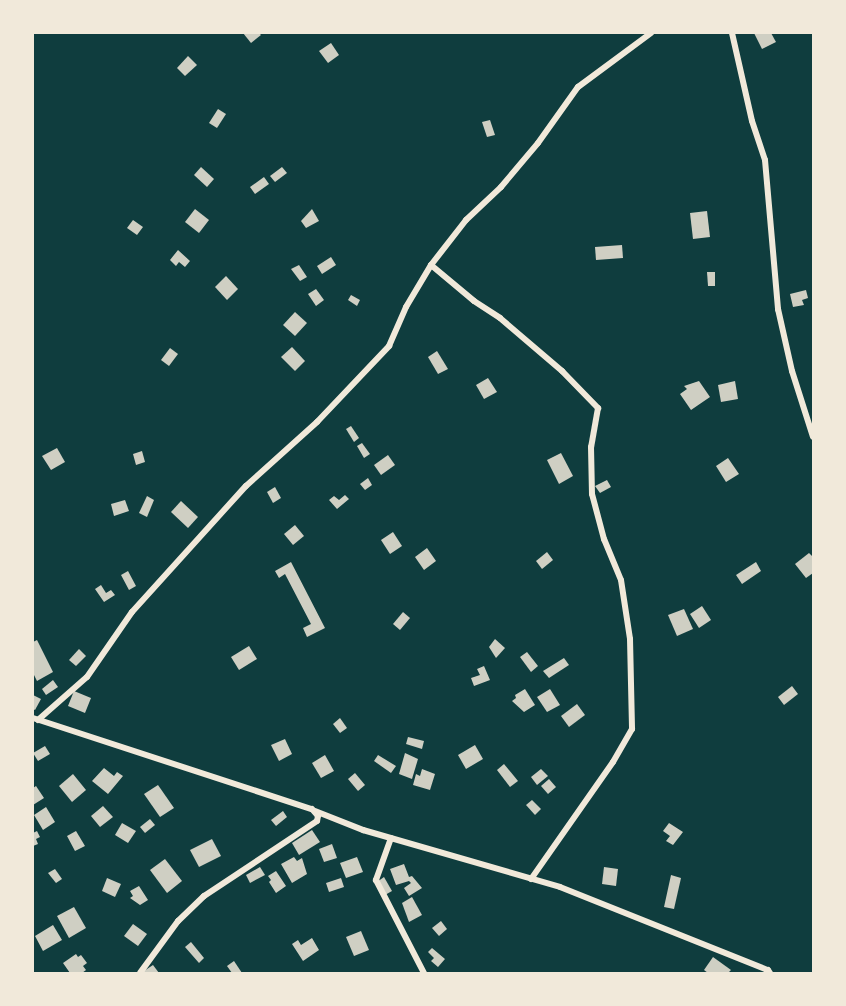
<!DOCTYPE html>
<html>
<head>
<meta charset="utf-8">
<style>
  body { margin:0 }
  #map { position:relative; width:846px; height:1006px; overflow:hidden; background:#0f3d3e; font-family:"Golos Text",sans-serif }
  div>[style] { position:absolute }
  .building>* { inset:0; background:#cfcfc3 }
  .minor>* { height:6px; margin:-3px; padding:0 3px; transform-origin:3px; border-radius:3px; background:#f1e9da }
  span { translate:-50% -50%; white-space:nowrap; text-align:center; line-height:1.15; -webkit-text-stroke:6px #f1e9da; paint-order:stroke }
  .frame { position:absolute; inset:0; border:34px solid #f1e9da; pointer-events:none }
</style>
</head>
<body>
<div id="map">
  <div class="building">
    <div style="clip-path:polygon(243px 33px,259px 33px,261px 35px,251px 43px)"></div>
    <div style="clip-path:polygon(754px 33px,771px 33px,776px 42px,762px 49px)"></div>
    <div style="clip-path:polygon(331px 43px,339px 55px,328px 63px,319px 51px)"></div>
    <div style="clip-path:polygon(188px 56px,197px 65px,185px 76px,177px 68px)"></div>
    <div style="clip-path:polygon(218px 109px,226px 114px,217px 128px,209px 123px)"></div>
    <div style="clip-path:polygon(490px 120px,495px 135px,487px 137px,482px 122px)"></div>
    <div style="clip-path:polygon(201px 167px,214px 179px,207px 187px,194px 175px)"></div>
    <div style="clip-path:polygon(282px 167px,287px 173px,275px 182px,270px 176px)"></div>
    <div style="clip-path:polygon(264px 177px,269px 184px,255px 194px,250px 187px)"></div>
    <div style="clip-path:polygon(195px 209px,209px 220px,199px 233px,185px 222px)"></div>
    <div style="clip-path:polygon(312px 209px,319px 221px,306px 228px,301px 221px)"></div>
    <div style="clip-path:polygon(707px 211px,710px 237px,693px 239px,690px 213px)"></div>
    <div style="clip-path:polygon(133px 220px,143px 227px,137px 235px,127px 228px)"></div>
    <div style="clip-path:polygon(622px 245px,623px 258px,596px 260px,595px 247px)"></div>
    <div style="clip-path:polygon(178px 250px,190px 261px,185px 267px,179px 262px,176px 266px,170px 260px)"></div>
    <div style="clip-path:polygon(331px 257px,336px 265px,322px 274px,317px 266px)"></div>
    <div style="clip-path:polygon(299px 265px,307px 277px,300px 281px,291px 269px)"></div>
    <div style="clip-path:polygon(707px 272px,715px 272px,715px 286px,708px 286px)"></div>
    <div style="clip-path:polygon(226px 276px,238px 289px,227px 300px,215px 287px)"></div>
    <div style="clip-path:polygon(316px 289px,324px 300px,316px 306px,308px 294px)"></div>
    <div style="clip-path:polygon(806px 290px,808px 298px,802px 300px,804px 305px,793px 307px,790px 294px)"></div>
    <div style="clip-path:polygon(351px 295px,360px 300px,357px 306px,348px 300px)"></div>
    <div style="clip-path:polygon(295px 312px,307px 323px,295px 336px,283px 325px)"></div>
    <div style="clip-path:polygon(292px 347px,305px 361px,295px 371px,281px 357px)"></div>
    <div style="clip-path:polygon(170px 348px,178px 354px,169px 366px,161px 360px)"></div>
    <div style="clip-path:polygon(437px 351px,448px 369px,438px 374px,428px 357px)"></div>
    <div style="clip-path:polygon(488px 378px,497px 392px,484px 399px,476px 385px)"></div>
    <div style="clip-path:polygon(699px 381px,710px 397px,691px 410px,680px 394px,687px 389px,684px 386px)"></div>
    <div style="clip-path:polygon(735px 381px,738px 399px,721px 402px,718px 385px)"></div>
    <div style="clip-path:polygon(351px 426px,359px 438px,354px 442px,346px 429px)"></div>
    <div style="clip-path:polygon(362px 443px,370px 454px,364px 458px,357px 446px)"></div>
    <div style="clip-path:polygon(57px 448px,65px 462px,51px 470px,42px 456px)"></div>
    <div style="clip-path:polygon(142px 451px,145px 462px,136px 465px,133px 454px)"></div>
    <div style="clip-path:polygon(561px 453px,573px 476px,559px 484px,547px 460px)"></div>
    <div style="clip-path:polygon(388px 455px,395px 465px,381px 475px,374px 465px)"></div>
    <div style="clip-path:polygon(728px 458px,739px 474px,726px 482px,716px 466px)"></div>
    <div style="clip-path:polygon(368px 478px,372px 485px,365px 490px,360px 484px)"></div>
    <div style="clip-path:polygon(607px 480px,611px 487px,600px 493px,595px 486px)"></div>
    <div style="clip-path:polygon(275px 487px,281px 498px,273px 503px,267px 492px)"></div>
    <div style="clip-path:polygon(345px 495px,349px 499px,337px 509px,329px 500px,334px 496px,339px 500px)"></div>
    <div style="clip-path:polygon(147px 496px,154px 500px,147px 517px,139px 513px)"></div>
    <div style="clip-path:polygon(125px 500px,129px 511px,114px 516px,111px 504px)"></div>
    <div style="clip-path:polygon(181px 501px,198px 517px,188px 528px,171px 512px)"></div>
    <div style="clip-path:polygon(295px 525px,304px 536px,293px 545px,284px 534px)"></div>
    <div style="clip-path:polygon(393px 532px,402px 546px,390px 554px,381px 540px)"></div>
    <div style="clip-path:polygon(427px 548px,436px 561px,424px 570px,415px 557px)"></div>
    <div style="clip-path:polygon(547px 552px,553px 560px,542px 569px,536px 561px)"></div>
    <div style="clip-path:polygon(809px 553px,813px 557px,813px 573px,806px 578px,795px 564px)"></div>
    <div style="clip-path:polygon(291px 562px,325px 628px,307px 637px,303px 628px,311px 624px,285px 574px,279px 578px,275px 571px)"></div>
    <div style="clip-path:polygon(756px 562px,761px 571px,742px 584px,736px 575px)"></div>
    <div style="clip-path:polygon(128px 571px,136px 586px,129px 590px,121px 575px)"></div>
    <div style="clip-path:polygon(101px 585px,106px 593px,111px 590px,115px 595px,104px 602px,95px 589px)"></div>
    <div style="clip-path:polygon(702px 606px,711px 620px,699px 628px,690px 614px)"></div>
    <div style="clip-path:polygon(684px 609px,693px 629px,677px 636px,668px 615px)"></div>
    <div style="clip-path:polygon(403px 612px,410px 618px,400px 630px,393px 624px)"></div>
    <div style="clip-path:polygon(495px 639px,505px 648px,496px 658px,489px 647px)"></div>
    <div style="clip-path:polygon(37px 640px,53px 672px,37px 681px,33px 673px,33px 642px)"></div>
    <div style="clip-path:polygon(249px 646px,257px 659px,239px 670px,231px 657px)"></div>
    <div style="clip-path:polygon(79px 649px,86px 656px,76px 666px,69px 660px)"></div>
    <div style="clip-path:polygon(527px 652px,538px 666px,531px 672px,520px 657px)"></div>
    <div style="clip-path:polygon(564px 658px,569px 665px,549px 678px,543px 671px)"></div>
    <div style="clip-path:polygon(484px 666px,490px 680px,474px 686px,471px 678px,480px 675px,477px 669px)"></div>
    <div style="clip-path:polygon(53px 680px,58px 687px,46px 695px,42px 689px)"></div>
    <div style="clip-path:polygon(792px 686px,798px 694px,784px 705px,778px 697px)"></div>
    <div style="clip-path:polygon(525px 689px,535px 705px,524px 712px,512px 701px,516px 698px,515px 695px)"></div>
    <div style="clip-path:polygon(550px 689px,560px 705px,547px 712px,537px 697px)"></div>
    <div style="clip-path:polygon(74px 691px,91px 698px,85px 713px,68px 706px)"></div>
    <div style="clip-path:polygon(33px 695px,41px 699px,35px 710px,33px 709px)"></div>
    <div style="clip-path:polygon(577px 704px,585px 715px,569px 727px,561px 716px)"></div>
    <div style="clip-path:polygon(340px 718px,347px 728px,340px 733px,333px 724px)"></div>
    <div style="clip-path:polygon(408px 737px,424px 741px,422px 749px,406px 744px)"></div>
    <div style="clip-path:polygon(285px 739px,292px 754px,279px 761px,271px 745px)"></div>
    <div style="clip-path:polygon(475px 745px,483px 759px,466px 769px,458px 755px)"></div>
    <div style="clip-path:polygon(45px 746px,50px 754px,38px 761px,33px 753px)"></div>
    <div style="clip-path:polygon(405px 753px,418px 759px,412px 779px,399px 774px)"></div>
    <div style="clip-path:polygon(325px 755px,334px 771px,321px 778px,312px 763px)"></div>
    <div style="clip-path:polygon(378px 755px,396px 766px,391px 773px,374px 761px)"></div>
    <div style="clip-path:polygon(504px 764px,518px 781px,510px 787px,497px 770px)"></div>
    <div style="clip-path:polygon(104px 768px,114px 776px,117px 772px,123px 776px,108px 794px,92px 781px)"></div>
    <div style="clip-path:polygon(422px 769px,435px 774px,430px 790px,413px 785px,416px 774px,420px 776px)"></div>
    <div style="clip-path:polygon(541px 769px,548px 776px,537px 785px,531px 777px)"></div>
    <div style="clip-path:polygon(355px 773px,365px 785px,358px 791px,348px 779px)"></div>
    <div style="clip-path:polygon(73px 774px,86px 790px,72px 802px,59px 786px)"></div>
    <div style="clip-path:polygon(549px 779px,556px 787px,548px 794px,541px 786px)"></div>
    <div style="clip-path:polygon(158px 785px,174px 808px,160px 817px,144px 794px)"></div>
    <div style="clip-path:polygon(36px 786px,44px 798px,33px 805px,33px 788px)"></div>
    <div style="clip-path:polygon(532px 800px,541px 809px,535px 815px,526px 805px)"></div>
    <div style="clip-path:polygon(103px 806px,113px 817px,100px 827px,91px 816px)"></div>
    <div style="clip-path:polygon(46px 807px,55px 822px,43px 830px,34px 815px)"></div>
    <div style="clip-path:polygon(283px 811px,287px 817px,276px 826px,271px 820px)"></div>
    <div style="clip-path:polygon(150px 819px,155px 825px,145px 833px,140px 827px)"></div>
    <div style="clip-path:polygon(122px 823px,136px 831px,128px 843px,115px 835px)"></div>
    <div style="clip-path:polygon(669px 823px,683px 832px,673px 845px,666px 841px,670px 836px,663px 831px)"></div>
    <div style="clip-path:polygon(312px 830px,320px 842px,299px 855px,292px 843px)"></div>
    <div style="clip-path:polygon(37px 831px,40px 837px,36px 839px,38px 844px,33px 846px,33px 833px)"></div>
    <div style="clip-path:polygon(76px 831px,85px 846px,75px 851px,67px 836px)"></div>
    <div style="clip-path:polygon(212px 839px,221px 856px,199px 867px,190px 850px)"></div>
    <div style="clip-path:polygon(332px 844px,337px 858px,324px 862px,319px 849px)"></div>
    <div style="clip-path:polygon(294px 857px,297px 861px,302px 858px,307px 874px,292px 883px,281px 864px)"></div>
    <div style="clip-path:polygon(357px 857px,363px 872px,346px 878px,340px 863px)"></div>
    <div style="clip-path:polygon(165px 859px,182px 881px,167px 893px,150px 870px)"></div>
    <div style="clip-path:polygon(404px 864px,409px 877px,412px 876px,422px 888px,409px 896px,404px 888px,411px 883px,409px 881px,396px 885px,390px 869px)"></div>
    <div style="clip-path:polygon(260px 867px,265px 875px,250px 883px,246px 875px)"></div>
    <div style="clip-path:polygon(604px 867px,618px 869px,616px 886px,602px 884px)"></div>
    <div style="clip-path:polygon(55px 869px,62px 879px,56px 883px,48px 873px)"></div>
    <div style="clip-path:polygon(276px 871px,286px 886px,276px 893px,269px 882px,271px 880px,268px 876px)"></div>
    <div style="clip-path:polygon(671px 875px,681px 878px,674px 909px,664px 907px)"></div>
    <div style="clip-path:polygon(384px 877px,392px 891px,385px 895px,377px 882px)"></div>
    <div style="clip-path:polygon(107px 878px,121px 884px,115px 897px,102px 891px)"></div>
    <div style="clip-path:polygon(341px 878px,344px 887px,329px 892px,326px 883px)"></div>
    <div style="clip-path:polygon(139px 886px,148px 900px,140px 905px,130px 898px,133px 896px,130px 891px)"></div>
    <div style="clip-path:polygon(412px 897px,422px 915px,409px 922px,402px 903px)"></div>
    <div style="clip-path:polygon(74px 907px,86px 928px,69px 938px,57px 916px)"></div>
    <div style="clip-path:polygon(441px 921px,447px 929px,439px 936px,432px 928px)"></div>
    <div style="clip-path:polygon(133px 924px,147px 934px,138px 946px,124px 936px)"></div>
    <div style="clip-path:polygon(53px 925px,62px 940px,43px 951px,35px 936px)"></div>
    <div style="clip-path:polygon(361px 931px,369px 950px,354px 956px,346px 937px)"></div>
    <div style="clip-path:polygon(312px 938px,319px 950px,303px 961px,292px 944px,298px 940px,301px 945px)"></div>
    <div style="clip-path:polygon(191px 942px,204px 958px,199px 963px,185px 947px)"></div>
    <div style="clip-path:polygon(432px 948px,445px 959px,438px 967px,431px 961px,434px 958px,428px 952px)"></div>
    <div style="clip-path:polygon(76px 954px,78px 957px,81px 955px,87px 963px,83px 966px,86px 970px,82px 973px,70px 973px,63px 963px)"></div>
    <div style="clip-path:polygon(713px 957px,731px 970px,728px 973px,708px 973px,704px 970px)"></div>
    <div style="clip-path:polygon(234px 961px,242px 973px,232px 973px,227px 966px)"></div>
    <div style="clip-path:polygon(153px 965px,159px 973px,141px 973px)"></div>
  </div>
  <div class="minor">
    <div style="left:732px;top:33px;width:90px;rotate:77.2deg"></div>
    <div style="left:752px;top:121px;width:41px;rotate:71.6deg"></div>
    <div style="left:765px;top:160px;width:150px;rotate:85deg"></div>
    <div style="left:778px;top:309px;width:64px;rotate:77.3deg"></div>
    <div style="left:792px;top:371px;width:69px;rotate:72.3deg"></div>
    <div style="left:431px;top:265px;width:56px;rotate:39.9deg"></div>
    <div style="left:474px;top:301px;width:31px;rotate:33deg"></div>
    <div style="left:500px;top:318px;width:82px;rotate:40.5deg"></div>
    <div style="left:562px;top:371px;width:52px;rotate:45.8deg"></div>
    <div style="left:598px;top:408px;width:40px;rotate:100deg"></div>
    <div style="left:591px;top:447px;width:47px;rotate:88.8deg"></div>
    <div style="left:592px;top:494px;width:47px;rotate:75.1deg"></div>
    <div style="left:604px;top:539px;width:44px;rotate:67.5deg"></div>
    <div style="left:621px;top:580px;width:60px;rotate:81.3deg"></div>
    <div style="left:630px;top:639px;width:90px;rotate:88.7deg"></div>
    <div style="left:632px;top:729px;width:38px;rotate:120deg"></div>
    <div style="left:613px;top:762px;width:143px;rotate:125deg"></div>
    <div style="left:33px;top:718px;width:293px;rotate:18.1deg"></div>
    <div style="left:312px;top:809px;width:9px;rotate:49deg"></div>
    <div style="left:318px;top:816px;width:5px;rotate:101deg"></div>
    <div style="left:317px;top:821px;width:136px;rotate:146.4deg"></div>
    <div style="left:204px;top:896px;width:36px;rotate:136deg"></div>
    <div style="left:178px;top:921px;width:64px;rotate:126.2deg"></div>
    <div style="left:38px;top:720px;width:65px;rotate:-41.3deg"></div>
    <div style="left:87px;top:677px;width:79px;rotate:-55.3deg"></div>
    <div style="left:132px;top:612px;width:170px;rotate:-47.9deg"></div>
    <div style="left:246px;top:486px;width:96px;rotate:-42deg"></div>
    <div style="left:317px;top:422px;width:105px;rotate:-46.5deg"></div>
    <div style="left:389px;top:346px;width:43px;rotate:-66.4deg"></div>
    <div style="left:406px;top:307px;width:49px;rotate:-59.2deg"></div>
    <div style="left:431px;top:265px;width:57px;rotate:-52.1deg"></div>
    <div style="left:466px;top:220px;width:48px;rotate:-43.3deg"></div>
    <div style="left:501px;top:187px;width:57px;rotate:-49.9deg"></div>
    <div style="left:538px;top:143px;width:69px;rotate:-54.5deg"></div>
    <div style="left:578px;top:87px;width:91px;rotate:-36.5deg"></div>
    <div style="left:315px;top:811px;width:52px;rotate:21.6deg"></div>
    <div style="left:363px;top:830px;width:205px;rotate:16.1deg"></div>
    <div style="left:560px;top:887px;width:224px;rotate:21.8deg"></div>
    <div style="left:768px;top:970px;width:4px;rotate:56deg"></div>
    <div style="left:391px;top:838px;width:45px;rotate:109.7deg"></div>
    <div style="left:376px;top:880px;width:105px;rotate:62.7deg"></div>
  </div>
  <div class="frame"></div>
</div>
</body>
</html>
